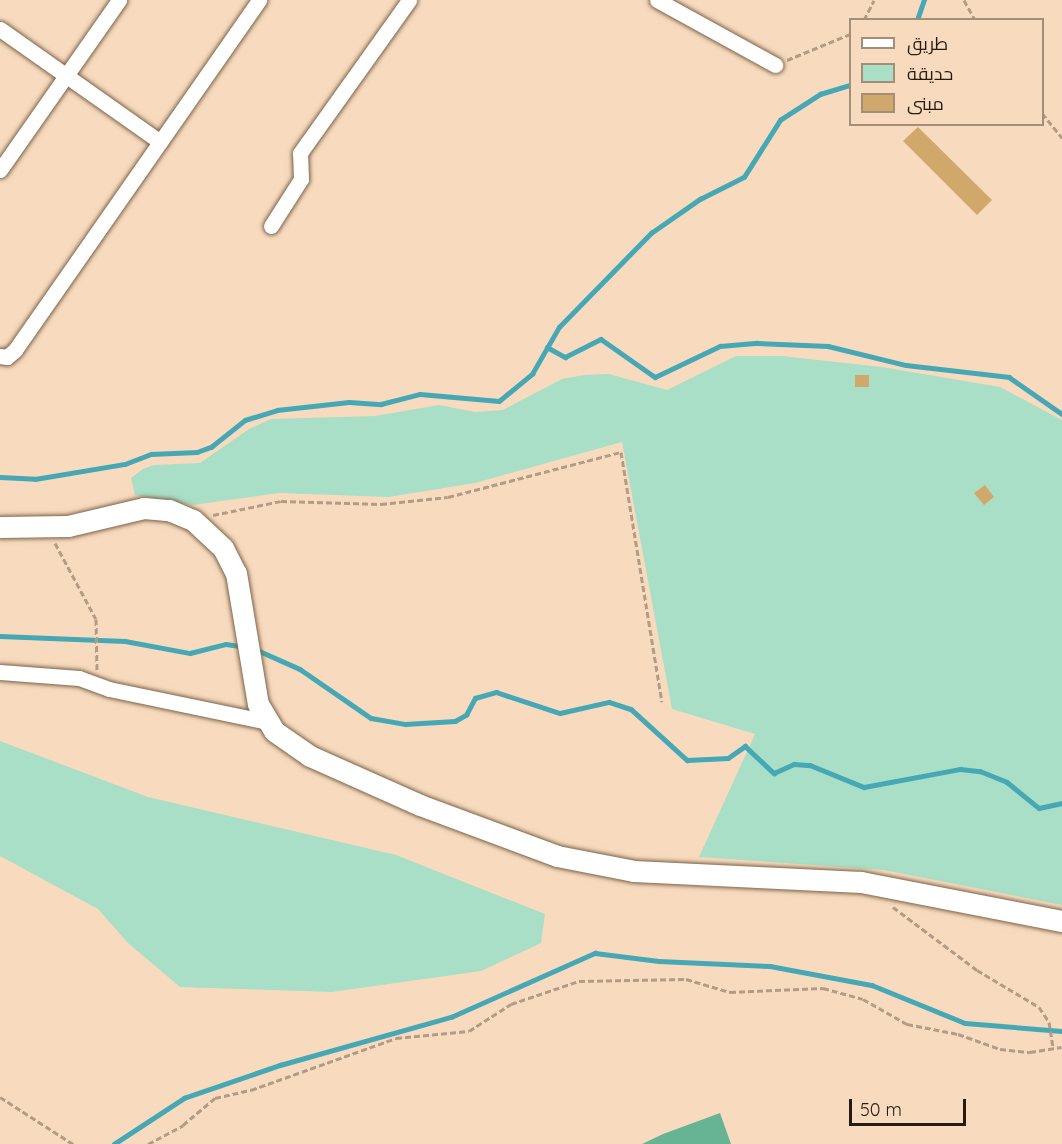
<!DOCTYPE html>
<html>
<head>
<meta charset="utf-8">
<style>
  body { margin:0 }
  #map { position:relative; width:1062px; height:1144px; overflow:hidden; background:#f8dbbe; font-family:Quicksand,Cairo,sans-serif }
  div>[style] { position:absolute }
  .green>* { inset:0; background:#a9dfc6 }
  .forest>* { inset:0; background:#66b493 }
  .stream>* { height:4.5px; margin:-2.25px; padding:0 2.25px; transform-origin:2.25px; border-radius:2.25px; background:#47a8b5 }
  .building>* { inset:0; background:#d1a86b }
  .path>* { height:3px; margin-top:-1.5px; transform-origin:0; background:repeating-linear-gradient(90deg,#b39c85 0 6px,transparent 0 9px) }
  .roads { filter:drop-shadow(0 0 2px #7c6349) drop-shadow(0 0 2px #7c6349) }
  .street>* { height:15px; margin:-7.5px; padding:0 7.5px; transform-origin:7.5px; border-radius:7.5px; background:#fff }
  .secondary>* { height:21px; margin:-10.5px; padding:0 10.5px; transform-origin:10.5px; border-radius:10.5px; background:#fff }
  span { translate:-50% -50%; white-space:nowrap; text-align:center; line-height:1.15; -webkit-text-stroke:4.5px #f8dbbe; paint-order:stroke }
  .legend { position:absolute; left:849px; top:18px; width:195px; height:108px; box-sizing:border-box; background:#f8dbbe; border:2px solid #a48e78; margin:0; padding:8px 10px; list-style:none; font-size:18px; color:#251b10 }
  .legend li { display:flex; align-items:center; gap:12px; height:30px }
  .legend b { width:30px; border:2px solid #a48e78 }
  .scale { position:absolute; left:849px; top:1099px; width:117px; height:27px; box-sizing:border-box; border:3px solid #251b10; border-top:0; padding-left:8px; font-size:18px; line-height:21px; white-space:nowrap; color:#251b10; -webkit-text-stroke:4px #f8dbbe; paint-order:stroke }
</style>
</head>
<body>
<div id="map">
  <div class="green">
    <div style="clip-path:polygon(736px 356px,782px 356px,882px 367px,1000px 387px,1062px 420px,1062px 905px,884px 870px,699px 857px,755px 734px,672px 709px,622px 442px,475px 483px,389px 497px,279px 493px,193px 505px,135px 495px,131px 478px,143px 469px,154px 465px,200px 463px,249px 429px,271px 419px,375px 416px,439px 405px,475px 412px,503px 410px,562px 379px,584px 375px,609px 374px,667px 390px)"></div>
    <div style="clip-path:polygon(0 741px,148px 797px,396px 855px,545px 914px,541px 943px,481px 971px,332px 992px,180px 987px,128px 943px,98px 909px,0 856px)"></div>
  </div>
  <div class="forest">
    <div style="clip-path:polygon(720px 1113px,731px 1144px,642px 1144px,663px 1134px)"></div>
  </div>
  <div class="stream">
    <div style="left:917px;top:20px;width:21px;rotate:-71deg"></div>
    <div style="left:547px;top:347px;width:21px;rotate:29deg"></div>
    <div style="left:565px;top:357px;width:40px;rotate:-26.6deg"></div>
    <div style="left:601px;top:339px;width:66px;rotate:35.1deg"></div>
    <div style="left:655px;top:377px;width:72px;rotate:-25.5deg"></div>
    <div style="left:720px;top:346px;width:37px;rotate:-5deg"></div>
    <div style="left:757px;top:343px;width:71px;rotate:2.4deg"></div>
    <div style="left:828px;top:346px;width:80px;rotate:13.7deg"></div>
    <div style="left:906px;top:365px;width:104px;rotate:6.6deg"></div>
    <div style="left:1009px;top:377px;width:65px;rotate:34.9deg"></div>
    <div style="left:0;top:477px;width:35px;rotate:3deg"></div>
    <div style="left:35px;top:479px;width:91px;rotate:-9.5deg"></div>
    <div style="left:125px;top:464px;width:28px;rotate:-21deg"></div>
    <div style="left:151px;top:454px;width:46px;rotate:-2.5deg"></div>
    <div style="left:197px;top:452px;width:15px;rotate:-20deg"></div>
    <div style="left:211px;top:447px;width:43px;rotate:-38.5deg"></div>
    <div style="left:245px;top:420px;width:34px;rotate:-17deg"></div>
    <div style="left:277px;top:410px;width:72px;rotate:-6.3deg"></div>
    <div style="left:349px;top:402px;width:32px;rotate:4deg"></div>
    <div style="left:381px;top:404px;width:40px;rotate:-14.4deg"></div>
    <div style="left:420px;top:394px;width:79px;rotate:5.1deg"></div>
    <div style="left:499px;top:401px;width:43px;rotate:-39.3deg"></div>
    <div style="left:532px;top:374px;width:54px;rotate:-60.1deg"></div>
    <div style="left:559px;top:327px;width:132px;rotate:-45.6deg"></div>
    <div style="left:651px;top:233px;width:60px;rotate:-34.8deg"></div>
    <div style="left:700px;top:199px;width:49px;rotate:-26.6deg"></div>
    <div style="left:744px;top:177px;width:67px;rotate:-57.7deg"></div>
    <div style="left:780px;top:120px;width:48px;rotate:-33deg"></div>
    <div style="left:820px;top:94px;width:31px;rotate:-17deg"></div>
    <div style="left:0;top:636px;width:125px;rotate:2.3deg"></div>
    <div style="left:125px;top:641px;width:66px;rotate:10.5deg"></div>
    <div style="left:190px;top:653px;width:37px;rotate:-14deg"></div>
    <div style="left:226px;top:644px;width:15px;rotate:8deg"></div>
    <div style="left:255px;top:649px;width:49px;rotate:24deg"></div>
    <div style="left:300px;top:669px;width:86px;rotate:34.6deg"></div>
    <div style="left:371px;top:718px;width:35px;rotate:10deg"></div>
    <div style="left:405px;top:724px;width:50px;rotate:-3.4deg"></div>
    <div style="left:455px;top:721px;width:13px;rotate:-29deg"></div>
    <div style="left:466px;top:715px;width:19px;rotate:-62deg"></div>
    <div style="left:475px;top:698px;width:22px;rotate:-16deg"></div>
    <div style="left:496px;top:692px;width:67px;rotate:18.2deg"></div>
    <div style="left:560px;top:713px;width:50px;rotate:-12.7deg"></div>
    <div style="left:609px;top:702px;width:23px;rotate:18deg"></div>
    <div style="left:631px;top:709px;width:76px;rotate:42.3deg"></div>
    <div style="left:687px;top:760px;width:41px;rotate:-2.8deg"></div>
    <div style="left:728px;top:758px;width:21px;rotate:-35deg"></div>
    <div style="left:745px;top:746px;width:40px;rotate:43deg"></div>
    <div style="left:774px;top:773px;width:22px;rotate:-24deg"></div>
    <div style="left:794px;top:764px;width:16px;rotate:4deg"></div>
    <div style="left:810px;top:765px;width:58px;rotate:22.2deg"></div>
    <div style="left:864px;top:787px;width:98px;rotate:-10.6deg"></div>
    <div style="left:960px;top:769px;width:20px;rotate:6deg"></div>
    <div style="left:980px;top:771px;width:29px;rotate:22deg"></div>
    <div style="left:1007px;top:782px;width:41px;rotate:39.1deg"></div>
    <div style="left:1039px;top:808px;width:24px;rotate:-12deg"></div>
    <div style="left:114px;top:1144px;width:84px;rotate:-33.3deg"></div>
    <div style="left:184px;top:1098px;width:102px;rotate:-19deg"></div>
    <div style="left:280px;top:1065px;width:178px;rotate:-15.7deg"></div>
    <div style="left:451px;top:1017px;width:158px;rotate:-24deg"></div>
    <div style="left:595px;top:953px;width:64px;rotate:7.1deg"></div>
    <div style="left:659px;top:961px;width:111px;rotate:2.6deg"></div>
    <div style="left:770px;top:966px;width:104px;rotate:10.6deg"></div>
    <div style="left:872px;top:985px;width:100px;rotate:22.2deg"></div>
    <div style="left:965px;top:1023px;width:97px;rotate:4.7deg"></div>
  </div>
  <div class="building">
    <div style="clip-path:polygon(918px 127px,992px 200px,977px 215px,903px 141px)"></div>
    <div style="clip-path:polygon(855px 375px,869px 375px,869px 387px,855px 387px)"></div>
    <div style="clip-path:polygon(985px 485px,994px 497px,984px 505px,974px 493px)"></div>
  </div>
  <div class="path">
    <div style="left:964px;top:0;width:23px;rotate:61deg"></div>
    <div style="left:864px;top:20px;width:22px;rotate:-63deg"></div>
    <div style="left:787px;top:60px;width:68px;rotate:-22.4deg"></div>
    <div style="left:1042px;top:113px;width:32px;rotate:51deg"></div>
    <div style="left:213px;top:515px;width:69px;rotate:-11.6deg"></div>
    <div style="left:281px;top:501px;width:100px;rotate:1.7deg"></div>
    <div style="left:381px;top:504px;width:67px;rotate:-6deg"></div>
    <div style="left:448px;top:497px;width:179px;rotate:-14.6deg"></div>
    <div style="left:621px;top:452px;width:253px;rotate:80.7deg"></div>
    <div style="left:55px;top:543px;width:86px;rotate:61.7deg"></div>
    <div style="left:96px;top:619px;width:51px;rotate:88.9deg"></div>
    <div style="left:893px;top:907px;width:105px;rotate:36.9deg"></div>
    <div style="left:977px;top:970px;width:72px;rotate:30.8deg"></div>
    <div style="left:1039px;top:1007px;width:18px;rotate:56deg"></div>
    <div style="left:1049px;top:1022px;width:25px;rotate:81deg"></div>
    <div style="left:0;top:1097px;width:87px;rotate:32.8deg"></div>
    <div style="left:148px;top:1144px;width:40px;rotate:-28deg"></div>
    <div style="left:183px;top:1125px;width:42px;rotate:-40.2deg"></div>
    <div style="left:215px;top:1098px;width:37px;rotate:-13deg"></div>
    <div style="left:251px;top:1090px;width:154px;rotate:-19.7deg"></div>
    <div style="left:396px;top:1038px;width:73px;rotate:-5.5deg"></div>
    <div style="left:469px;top:1031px;width:50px;rotate:-32.7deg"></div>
    <div style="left:511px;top:1004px;width:72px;rotate:-18.7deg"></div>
    <div style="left:579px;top:981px;width:107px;rotate:-1.1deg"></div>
    <div style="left:686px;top:979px;width:46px;rotate:16.5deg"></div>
    <div style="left:730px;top:992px;width:93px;rotate:-2.5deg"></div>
    <div style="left:823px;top:988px;width:41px;rotate:15.4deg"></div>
    <div style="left:863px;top:999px;width:51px;rotate:29.6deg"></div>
    <div style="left:907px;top:1024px;width:52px;rotate:11.1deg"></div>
    <div style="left:958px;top:1034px;width:45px;rotate:19.7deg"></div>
    <div style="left:1000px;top:1049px;width:30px;rotate:6deg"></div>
    <div style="left:1030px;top:1052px;width:32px;rotate:-9deg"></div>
  </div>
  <div class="roads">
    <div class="street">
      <div style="left:657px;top:0;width:135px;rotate:28.8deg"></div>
      <div style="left:0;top:29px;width:196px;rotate:35.2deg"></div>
      <div style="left:0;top:170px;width:208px;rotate:-55deg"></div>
      <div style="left:271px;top:226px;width:56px;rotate:-57.4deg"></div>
      <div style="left:301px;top:179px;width:26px;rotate:-92deg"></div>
      <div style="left:300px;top:153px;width:188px;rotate:-54.5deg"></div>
      <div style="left:0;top:356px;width:7px;rotate:8deg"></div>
      <div style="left:7px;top:357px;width:11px;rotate:-41deg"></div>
      <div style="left:15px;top:350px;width:427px;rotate:-55.1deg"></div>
      <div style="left:0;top:672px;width:79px;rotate:4.3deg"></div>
      <div style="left:79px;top:678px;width:32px;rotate:20deg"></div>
      <div style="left:109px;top:689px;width:163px;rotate:11.7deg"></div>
    </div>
    <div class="secondary">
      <div style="left:0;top:527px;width:68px;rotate:-0.8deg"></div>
      <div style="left:68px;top:526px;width:78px;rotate:-13.3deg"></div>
      <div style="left:144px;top:508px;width:25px;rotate:5deg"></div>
      <div style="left:169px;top:510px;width:26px;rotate:23deg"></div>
      <div style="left:193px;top:520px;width:41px;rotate:43deg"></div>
      <div style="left:223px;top:548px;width:28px;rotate:63deg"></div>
      <div style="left:236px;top:573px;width:133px;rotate:80.5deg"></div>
      <div style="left:258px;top:704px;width:31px;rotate:59deg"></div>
      <div style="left:274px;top:731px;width:44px;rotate:34.8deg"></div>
      <div style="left:310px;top:756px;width:120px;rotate:24deg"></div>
      <div style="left:420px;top:805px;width:146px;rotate:20.4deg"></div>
      <div style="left:557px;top:856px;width:78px;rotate:11deg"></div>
      <div style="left:634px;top:871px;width:227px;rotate:2.8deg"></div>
      <div style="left:861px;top:882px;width:205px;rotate:11deg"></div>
    </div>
  </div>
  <ul class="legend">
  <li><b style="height:8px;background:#fff"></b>طريق</li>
  <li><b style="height:16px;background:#a9dfc6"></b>حديقة</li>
  <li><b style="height:16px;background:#d1a86b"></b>مبنى</li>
  </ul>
  <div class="scale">50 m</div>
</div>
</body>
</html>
